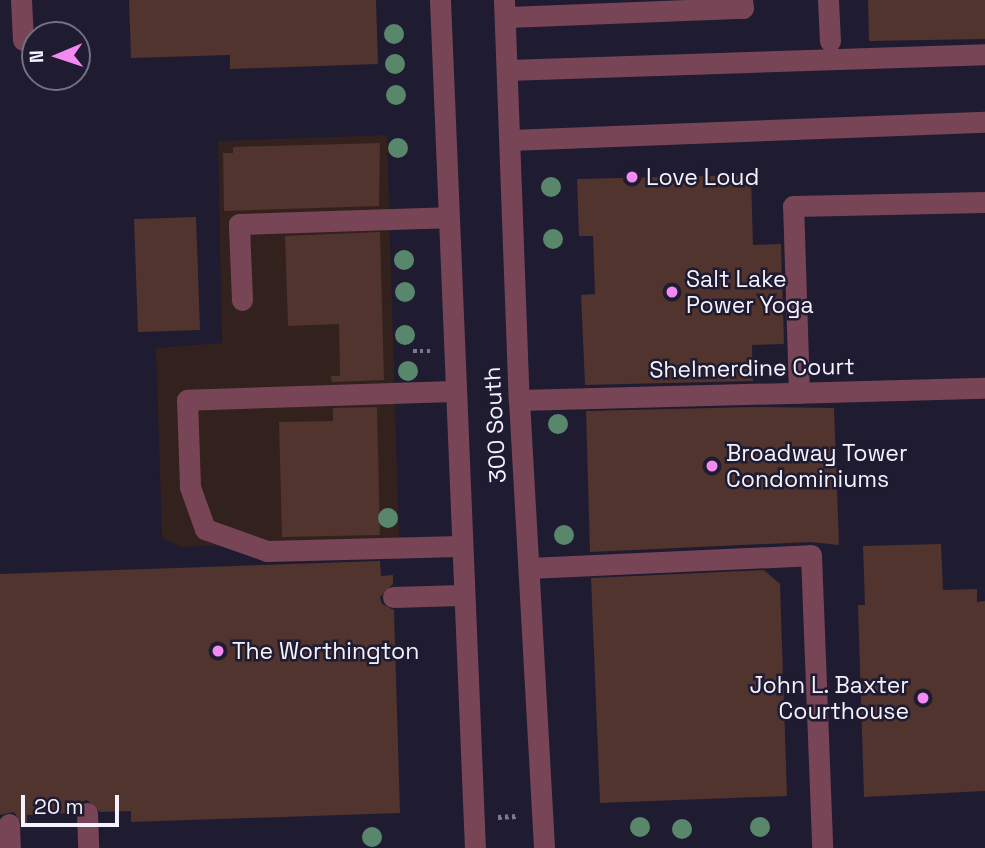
<!DOCTYPE html>
<html>
<head>
<meta charset="utf-8">
<style>
  body { margin:0 }
  #map { position:relative; width:985px; height:848px; overflow:hidden; background:#1f1b31; font-family:"Space Grotesk",sans-serif }
  div>[style] { position:absolute }
  .commercial>* { inset:0; background:#33211d }
  .building>* { inset:0; background:#50342d }
  .path>* { height:4.5px; margin-top:-2.25px; transform-origin:0; background:repeating-linear-gradient(90deg,#7c798b 0 3.5px,transparent 0 7px) }
  .minor>* { height:21px; margin:-10.5px; padding:0 10.5px; transform-origin:10.5px; border-radius:10.5px; background:#774556 }
  .trees>* { width:20px; height:20px; margin:-10px; border-radius:50%; background:#59876b }
  .dots>* { width:19px; height:19px; translate:-50% -50%; box-sizing:border-box; border:4px solid #1f1b31; border-radius:50% }
  span { translate:-50% -50%; white-space:nowrap; text-align:center; line-height:1.15; -webkit-text-stroke:5px #1f1b31; paint-order:stroke }
  .poi-label { font-size:23px; color:#f4f2ff }
  .left { translate:0 -50%; text-align:left }
  .right { translate:-100% -50%; text-align:right }
  .street-label { font-size:23px; color:#f4f2ff }
  .north { position:absolute; left:21px; top:21px; width:70px; height:70px; box-sizing:border-box; background:#1f1b31; border:2px solid #747183; border-radius:50%; rotate:268deg; font-size:19px; font-weight:700; line-height:28px; text-align:center; color:#f4f2ff }
  .north::after { content:''; display:block; margin:auto; width:24px; height:32px; background:#f28af2; clip-path:polygon(50% 0,100% 100%,50% 72%,0 100%) }
  .scale { position:absolute; left:21px; top:795px; width:98px; height:32px; box-sizing:border-box; border:4px solid #f4f2ff; border-top:0; padding-left:9px; font-size:21px; line-height:24px; white-space:nowrap; color:#f4f2ff; -webkit-text-stroke:5px #1f1b31; paint-order:stroke }
</style>
</head>
<body>
<div id="map">
  <div class="commercial">
    <div style="clip-path:polygon(387px 135px,399px 540px,181px 547px,162px 538px,156px 348px,222px 343px,218px 141px)"></div>
  </div>
  <div class="building">
    <div style="clip-path:polygon(129px 0,376px 0,378px 64px,230px 69px,230px 55px,131px 58px)"></div>
    <div style="clip-path:polygon(868px 0,985px 0,985px 39px,869px 41px)"></div>
    <div style="clip-path:polygon(380px 143px,379px 206px,224px 211px,223px 153px,233px 153px,233px 147px)"></div>
    <div style="clip-path:polygon(751px 175px,753px 245px,781px 244px,784px 344px,752px 345px,753px 381px,585px 385px,581px 295px,595px 294px,593px 236px,579px 236px,577px 179px)"></div>
    <div style="clip-path:polygon(196px 217px,200px 330px,138px 332px,134px 219px)"></div>
    <div style="clip-path:polygon(380px 232px,384px 380px,332px 382px,331px 376px,340px 376px,339px 324px,288px 326px,285px 236px)"></div>
    <div style="clip-path:polygon(377px 407px,380px 535px,282px 537px,279px 422px,333px 421px,333px 408px)"></div>
    <div style="clip-path:polygon(754px 407px,834px 408px,839px 545px,810px 542px,590px 552px,586px 411px)"></div>
    <div style="clip-path:polygon(941px 544px,943px 590px,977px 589px,977px 602px,985px 601px,985px 791px,864px 797px,858px 605px,865px 605px,863px 546px)"></div>
    <div style="clip-path:polygon(380px 561px,381px 576px,393px 575px,393px 584px,380px 597px,382px 604px,394px 610px,400px 813px,131px 822px,131px 811px,100px 812px,87px 800px,80px 802px,74px 813px,27px 815px,27px 823px,22px 824px,14px 812px,0 815px,0 574px)"></div>
    <div style="clip-path:polygon(764px 570px,780px 584px,787px 796px,600px 803px,591px 578px)"></div>
  </div>
  <div class="path">
    <div style="left:413px;top:351px;width:17px"></div>
    <div style="left:498px;top:817px;width:19px;rotate:-3deg"></div>
  </div>
  <div class="minor">
    <div style="left:21px;top:0;width:40px;rotate:87.1deg"></div>
    <div style="left:440px;top:0;width:849px;rotate:87.64deg"></div>
    <div style="left:504px;top:0;width:400px;rotate:87.9deg"></div>
    <div style="left:519px;top:400px;width:449px;rotate:86.8deg"></div>
    <div style="left:828px;top:0;width:41px;rotate:87.2deg"></div>
    <div style="left:505px;top:17px;width:238px;rotate:-2.2deg"></div>
    <div style="left:743px;top:8px;width:8px;rotate:-97deg"></div>
    <div style="left:507px;top:70px;width:478px;rotate:-1.9deg"></div>
    <div style="left:510px;top:140px;width:475px;rotate:-2.2deg"></div>
    <div style="left:242px;top:300px;width:76px;rotate:-92.3deg"></div>
    <div style="left:239px;top:224px;width:207px;rotate:-1.9deg"></div>
    <div style="left:453px;top:391px;width:266px;rotate:178.1deg"></div>
    <div style="left:187px;top:400px;width:87px;rotate:88deg"></div>
    <div style="left:190px;top:487px;width:45px;rotate:70.3deg"></div>
    <div style="left:205px;top:529px;width:66px;rotate:19.5deg"></div>
    <div style="left:267px;top:551px;width:192px;rotate:-1.5deg"></div>
    <div style="left:799px;top:393px;width:187px;rotate:-91.8deg"></div>
    <div style="left:793px;top:206px;width:192px;rotate:-1.2deg"></div>
    <div style="left:519px;top:400px;width:466px;rotate:-1.5deg"></div>
    <div style="left:529px;top:568px;width:282px;rotate:-2.6deg"></div>
    <div style="left:811px;top:555px;width:293px;rotate:87.8deg"></div>
    <div style="left:393px;top:597px;width:69px;rotate:-1.7deg"></div>
    <div style="left:87px;top:813px;width:35px;rotate:88deg"></div>
    <div style="left:9px;top:824px;width:24px;rotate:88deg"></div>
  </div>
  <div class="trees">
    <div style="left:394px;top:34px"></div>
    <div style="left:395px;top:64px"></div>
    <div style="left:396px;top:95px"></div>
    <div style="left:398px;top:148px"></div>
    <div style="left:551px;top:187px"></div>
    <div style="left:553px;top:239px"></div>
    <div style="left:404px;top:260px"></div>
    <div style="left:405px;top:292px"></div>
    <div style="left:405px;top:335px"></div>
    <div style="left:408px;top:371px"></div>
    <div style="left:558px;top:424px"></div>
    <div style="left:388px;top:518px"></div>
    <div style="left:564px;top:535px"></div>
    <div style="left:640px;top:827px"></div>
    <div style="left:760px;top:827px"></div>
    <div style="left:682px;top:829px"></div>
    <div style="left:372px;top:837px"></div>
  </div>
  <div class="dots">
    <div style="left:632px;top:177px;background:#f28af2"></div>
    <div style="left:672px;top:292px;background:#f28af2"></div>
    <div style="left:712px;top:466px;background:#f28af2"></div>
    <div style="left:218px;top:651px;background:#f28af2"></div>
    <div style="left:923px;top:698px;background:#f28af2"></div>
  </div>
  <div class="poi-label">
    <span class="left" style="left:646px;top:177px">Love Loud</span>
    <span class="left" style="left:686px;top:292px">Salt Lake<br>Power Yoga</span>
    <span class="left" style="left:726px;top:466px">Broadway Tower<br>Condominiums</span>
    <span class="left" style="left:232px;top:651px">The Worthington</span>
    <span class="right" style="left:909px;top:698px">John L. Baxter<br>Courthouse</span>
  </div>
  <div class="street-label">
    <span style="left:752px;top:368px;rotate:-1deg">Shelmerdine Court</span>
    <span style="left:495px;top:425px;rotate:-93deg">300 South</span>
  </div>
  <div class="north">N</div>
  <div class="scale">20 m</div>
</div>
</body>
</html>
